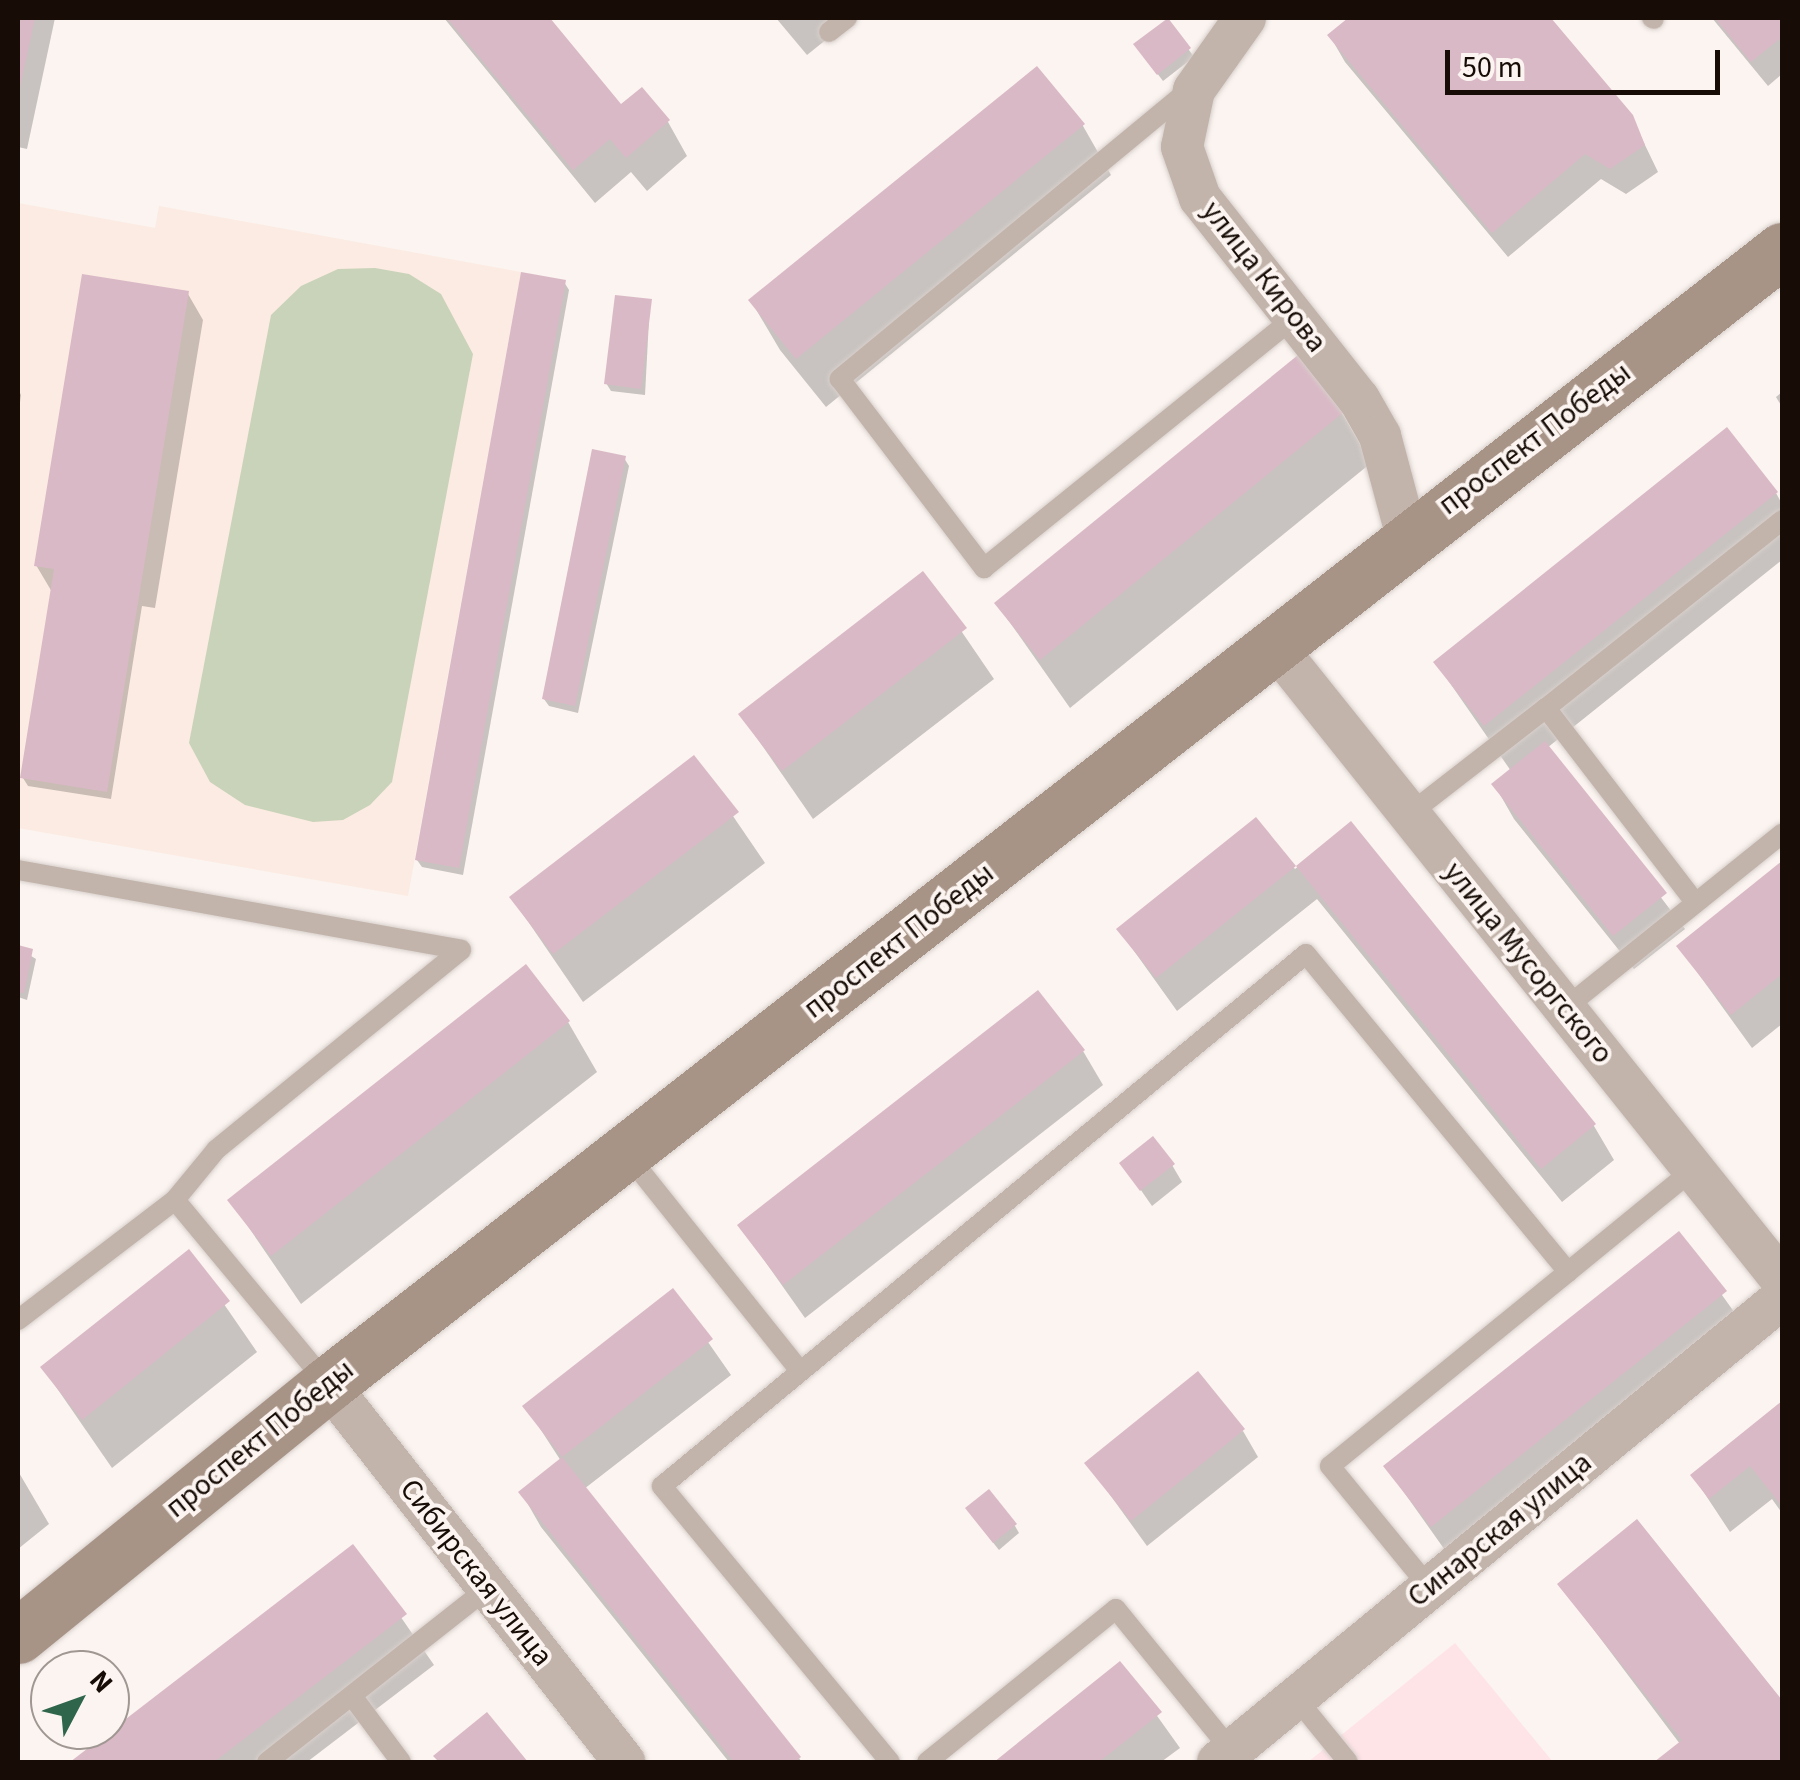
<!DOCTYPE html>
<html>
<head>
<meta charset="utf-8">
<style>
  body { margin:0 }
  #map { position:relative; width:1800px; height:1780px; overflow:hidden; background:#fbf4f0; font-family:"Source Sans 3",sans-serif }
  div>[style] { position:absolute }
  .built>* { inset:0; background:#fcebe2 }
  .medical>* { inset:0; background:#ffe4e7 }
  .green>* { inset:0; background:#c9d3b9 }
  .shadow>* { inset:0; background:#0003 }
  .building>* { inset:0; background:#dab9c6 }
  .roads { filter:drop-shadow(0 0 2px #d7cfcb) drop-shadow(0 0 2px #d7cfcb) }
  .service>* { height:20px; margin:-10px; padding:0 10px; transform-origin:10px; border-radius:10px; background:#c2b4ab }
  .minor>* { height:42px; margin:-21px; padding:0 21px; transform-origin:21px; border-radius:21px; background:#c2b4ab }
  .secondary>* { height:55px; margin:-27.5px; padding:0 27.5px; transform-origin:27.5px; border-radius:27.5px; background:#a89387 }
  span { translate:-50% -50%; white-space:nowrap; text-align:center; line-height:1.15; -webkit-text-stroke:8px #fbf4f0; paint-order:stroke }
  .street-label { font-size:30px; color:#170c06 }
  .frame { position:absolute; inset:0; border:20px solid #170c06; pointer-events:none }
  .north { position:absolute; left:30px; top:1650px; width:100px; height:100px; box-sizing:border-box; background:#fbf4f0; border:2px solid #a09792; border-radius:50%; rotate:49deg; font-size:28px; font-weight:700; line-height:40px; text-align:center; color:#170c06 }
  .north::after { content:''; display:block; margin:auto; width:35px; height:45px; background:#2e654b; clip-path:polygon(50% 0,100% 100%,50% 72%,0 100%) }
  .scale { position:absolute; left:1445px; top:50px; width:275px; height:45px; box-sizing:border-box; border:5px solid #170c06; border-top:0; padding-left:12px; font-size:30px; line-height:35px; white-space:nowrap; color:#170c06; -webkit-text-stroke:8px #fbf4f0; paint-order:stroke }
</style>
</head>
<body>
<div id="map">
  <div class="built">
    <div style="clip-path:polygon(18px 203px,155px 228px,159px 206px,521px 272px,408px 896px,18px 828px)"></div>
  </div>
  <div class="medical">
    <div style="clip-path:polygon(1455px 1643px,1553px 1762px,1308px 1762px)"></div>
  </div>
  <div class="green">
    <div style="clip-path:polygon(375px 268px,409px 274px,441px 294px,473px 354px,392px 782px,370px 805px,343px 820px,313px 822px,245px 805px,210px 782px,189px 743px,271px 315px,301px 286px,338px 269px)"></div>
  </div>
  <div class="shadow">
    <div style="clip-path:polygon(18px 18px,55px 18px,27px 149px,18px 147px)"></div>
    <div style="clip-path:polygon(444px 18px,547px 18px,621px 108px,668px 122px,687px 156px,647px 191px,631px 172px,595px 203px)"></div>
    <div style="clip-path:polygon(776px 18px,853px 18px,807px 55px)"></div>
    <div style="clip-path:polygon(1352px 18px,1548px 18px,1631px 116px,1658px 172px,1626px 194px,1601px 179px,1508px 257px,1345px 62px,1330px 36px)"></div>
    <div style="clip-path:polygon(1712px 18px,1782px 18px,1782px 74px,1768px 86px)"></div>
    <div style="clip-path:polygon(1168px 21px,1194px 57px,1163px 81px,1141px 52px)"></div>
    <div style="clip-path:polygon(1037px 70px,1083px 126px,1111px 175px,826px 407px,780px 350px,751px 301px)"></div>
    <div style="clip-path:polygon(564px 282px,569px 290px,463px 875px,422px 867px,417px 860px)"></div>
    <div style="clip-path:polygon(188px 294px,203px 320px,155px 608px,142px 606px,111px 799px,28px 786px,23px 778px,52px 592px,36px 565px)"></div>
    <div style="clip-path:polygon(650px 301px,645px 395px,611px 391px,606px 383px)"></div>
    <div style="clip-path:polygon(18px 389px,21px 395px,18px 417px)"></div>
    <div style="clip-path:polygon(1782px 392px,1782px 407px,1776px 397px)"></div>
    <div style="clip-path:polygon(1342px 413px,1371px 463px,1070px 708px,997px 604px)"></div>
    <div style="clip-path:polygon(624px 458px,629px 466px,578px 713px,549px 706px,544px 699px)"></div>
    <div style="clip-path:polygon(1776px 493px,1782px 504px,1782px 560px,1547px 748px,1685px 929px,1634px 969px,1514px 819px,1494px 784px,1511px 771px,1436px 663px)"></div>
    <div style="clip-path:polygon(923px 575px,994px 679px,813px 819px,741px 715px)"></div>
    <div style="clip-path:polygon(694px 759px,765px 863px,583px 1002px,512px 898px)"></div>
    <div style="clip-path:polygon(1256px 820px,1295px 869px,1351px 824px,1594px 1126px,1614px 1160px,1562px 1202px,1317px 899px,1177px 1011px,1119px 930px)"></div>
    <div style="clip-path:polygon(1782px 864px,1782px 1024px,1752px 1048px,1679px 947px)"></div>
    <div style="clip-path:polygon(18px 948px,36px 959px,27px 1000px,18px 997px)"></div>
    <div style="clip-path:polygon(568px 1022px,597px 1072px,301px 1304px,230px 1200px)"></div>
    <div style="clip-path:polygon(1083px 1051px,1103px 1085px,805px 1318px,740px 1226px)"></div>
    <div style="clip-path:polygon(1122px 1163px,1172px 1165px,1182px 1182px,1152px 1206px)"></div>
    <div style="clip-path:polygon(1678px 1234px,1745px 1327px,1452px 1560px,1386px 1467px)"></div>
    <div style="clip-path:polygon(188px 1252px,257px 1352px,112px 1468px,43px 1368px)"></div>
    <div style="clip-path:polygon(673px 1292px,731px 1375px,584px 1489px,802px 1762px,729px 1762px,541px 1527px,521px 1492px,561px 1461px,526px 1407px)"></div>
    <div style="clip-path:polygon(1782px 1404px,1782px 1513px,1772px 1499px,1730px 1532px,1693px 1476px)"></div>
    <div style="clip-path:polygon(1243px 1431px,1258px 1457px,1147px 1546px,1087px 1463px)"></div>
    <div style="clip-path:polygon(18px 1471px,49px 1524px,18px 1549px)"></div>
    <div style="clip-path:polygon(972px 1516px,1015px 1526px,1019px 1533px,999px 1550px)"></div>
    <div style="clip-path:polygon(1637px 1523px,1782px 1704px,1782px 1762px,1658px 1762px,1680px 1744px,1560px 1585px)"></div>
    <div style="clip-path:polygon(353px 1548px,434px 1665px,307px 1762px,74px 1762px)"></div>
    <div style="clip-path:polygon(1120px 1664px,1180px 1748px,1161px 1762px,998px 1762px)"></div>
  </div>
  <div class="building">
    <div style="clip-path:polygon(18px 18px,35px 18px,19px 92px,18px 92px)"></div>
    <div style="clip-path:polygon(447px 18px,550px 18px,621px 104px,642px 87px,670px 120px,626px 158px,610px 139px,573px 170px)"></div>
    <div style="clip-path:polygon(1168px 18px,1191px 48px,1157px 75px,1133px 44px)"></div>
    <div style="clip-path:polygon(1348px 18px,1551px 18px,1633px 115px,1645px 145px,1610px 169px,1585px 154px,1492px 233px,1327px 35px)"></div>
    <div style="clip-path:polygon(1715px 18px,1782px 18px,1782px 37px,1751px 62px)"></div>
    <div style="clip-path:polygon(1037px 66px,1085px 124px,796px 359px,748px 300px)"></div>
    <div style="clip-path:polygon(521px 272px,566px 280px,459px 868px,415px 860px)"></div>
    <div style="clip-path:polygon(82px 274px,189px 291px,107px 792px,20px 778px,54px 569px,34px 566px)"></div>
    <div style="clip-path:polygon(615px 295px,652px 299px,641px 389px,604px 384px)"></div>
    <div style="clip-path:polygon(1298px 355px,1344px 412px,1040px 660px,994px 603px)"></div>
    <div style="clip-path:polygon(1727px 427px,1778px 492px,1484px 726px,1433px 662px)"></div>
    <div style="clip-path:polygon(592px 449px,626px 456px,575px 706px,542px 699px)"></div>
    <div style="clip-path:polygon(923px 571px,967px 628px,782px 771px,738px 714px)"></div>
    <div style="clip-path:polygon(1545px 741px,1667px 893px,1613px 936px,1491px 784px)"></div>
    <div style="clip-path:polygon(694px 755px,739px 812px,553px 954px,509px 897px)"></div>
    <div style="clip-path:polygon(1256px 817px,1296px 866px,1156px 978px,1116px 929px)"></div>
    <div style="clip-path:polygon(1351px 821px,1596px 1124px,1541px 1169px,1296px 866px)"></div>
    <div style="clip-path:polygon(1782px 861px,1782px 974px,1731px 1015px,1676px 946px)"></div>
    <div style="clip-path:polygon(18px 945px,33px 949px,24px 993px,18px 992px)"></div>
    <div style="clip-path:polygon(526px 964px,570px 1021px,271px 1256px,227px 1200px)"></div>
    <div style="clip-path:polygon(1038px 990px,1085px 1050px,783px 1285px,737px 1225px)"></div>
    <div style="clip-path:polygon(1153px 1136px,1175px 1164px,1140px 1191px,1119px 1163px)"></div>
    <div style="clip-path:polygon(1679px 1231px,1727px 1291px,1431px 1527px,1383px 1466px)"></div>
    <div style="clip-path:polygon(189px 1249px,230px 1301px,82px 1420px,40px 1367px)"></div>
    <div style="clip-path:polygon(673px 1288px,713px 1339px,562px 1457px,522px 1406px)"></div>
    <div style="clip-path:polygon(1198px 1371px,1245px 1429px,1131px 1521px,1084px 1463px)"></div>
    <div style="clip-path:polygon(1782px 1401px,1782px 1506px,1750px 1466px,1709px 1499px,1690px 1475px)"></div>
    <div style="clip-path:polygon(562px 1457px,801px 1757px,795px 1762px,734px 1762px,518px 1492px)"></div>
    <div style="clip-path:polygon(989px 1489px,1017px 1524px,993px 1543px,965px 1508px)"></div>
    <div style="clip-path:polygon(1637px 1519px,1782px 1700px,1782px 1762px,1654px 1762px,1682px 1740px,1557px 1584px)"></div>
    <div style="clip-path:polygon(353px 1544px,407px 1614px,214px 1762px,70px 1762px)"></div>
    <div style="clip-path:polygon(1120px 1661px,1162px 1712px,1099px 1762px,994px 1762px)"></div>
    <div style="clip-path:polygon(487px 1712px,528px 1762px,439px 1762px,433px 1756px)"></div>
  </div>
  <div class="roads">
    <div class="service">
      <div style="left:1652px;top:18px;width:2px;rotate:27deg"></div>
      <div style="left:829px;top:32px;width:23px;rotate:-38deg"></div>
      <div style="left:1190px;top:89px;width:455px;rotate:140.4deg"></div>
      <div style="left:840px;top:379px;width:238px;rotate:52.7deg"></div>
      <div style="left:984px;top:568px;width:400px;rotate:-38.9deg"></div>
      <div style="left:1546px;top:708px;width:302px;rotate:-38.5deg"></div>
      <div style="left:1408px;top:815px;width:175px;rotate:-37.8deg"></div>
      <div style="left:1546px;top:708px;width:243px;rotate:52.5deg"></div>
      <div style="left:18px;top:870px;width:450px;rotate:10.2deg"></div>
      <div style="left:461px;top:950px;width:316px;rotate:140.8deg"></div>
      <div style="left:216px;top:1150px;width:65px;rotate:129.4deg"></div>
      <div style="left:1564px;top:1009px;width:280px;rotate:-38.8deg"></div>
      <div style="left:626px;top:1153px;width:279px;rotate:51.4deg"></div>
      <div style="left:1568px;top:1272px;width:163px;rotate:-39.3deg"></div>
      <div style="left:18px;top:1320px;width:198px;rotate:-37.4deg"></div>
      <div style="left:175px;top:1200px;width:236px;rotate:50.3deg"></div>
      <div style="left:352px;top:1696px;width:82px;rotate:53.4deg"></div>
      <div style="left:1296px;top:1698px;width:82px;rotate:50.9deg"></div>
      <div style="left:267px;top:1762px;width:281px;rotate:-38.2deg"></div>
      <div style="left:890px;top:1762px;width:358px;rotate:-129.6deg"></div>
      <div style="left:662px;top:1486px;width:835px;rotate:-39.56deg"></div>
      <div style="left:1306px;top:954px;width:412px;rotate:50.5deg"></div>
      <div style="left:1568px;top:1272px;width:307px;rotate:140.8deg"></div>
      <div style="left:1330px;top:1466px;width:158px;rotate:50.7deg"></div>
      <div style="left:927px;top:1762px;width:243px;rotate:-39deg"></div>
      <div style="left:1116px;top:1609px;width:183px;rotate:50.8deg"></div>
    </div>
    <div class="minor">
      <div style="left:1245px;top:18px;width:88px;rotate:125.3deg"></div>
      <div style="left:1194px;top:90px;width:58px;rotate:101.9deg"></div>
      <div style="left:1182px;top:147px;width:54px;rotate:70.6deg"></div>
      <div style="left:1200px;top:198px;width:256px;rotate:51.7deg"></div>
      <div style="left:1359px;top:399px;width:43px;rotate:60.4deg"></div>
      <div style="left:1380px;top:436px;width:105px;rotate:75deg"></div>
      <div style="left:1274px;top:645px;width:813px;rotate:51.34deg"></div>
      <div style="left:328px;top:1384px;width:480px;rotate:51.9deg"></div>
      <div style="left:1218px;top:1762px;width:730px;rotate:-39.44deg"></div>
    </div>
    <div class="secondary">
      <div style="left:18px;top:1636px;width:400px;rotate:-39.1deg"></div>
      <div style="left:328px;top:1384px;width:1844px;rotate:-37.95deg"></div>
    </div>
  </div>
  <div class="street-label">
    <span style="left:1264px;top:277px;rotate:52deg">улица Кирова</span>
    <span style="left:1535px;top:439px;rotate:-37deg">проспект Победы</span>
    <span style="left:899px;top:941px;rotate:-38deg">проспект Победы</span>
    <span style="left:1528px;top:963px;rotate:51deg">улица Мусоргского</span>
    <span style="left:260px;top:1439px;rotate:-39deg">проспект Победы</span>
    <span style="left:1500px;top:1530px;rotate:-39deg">Синарская улица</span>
    <span style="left:476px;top:1573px;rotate:52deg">Сибирская улица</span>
  </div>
  <div class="frame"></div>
  <div class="north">N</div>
  <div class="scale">50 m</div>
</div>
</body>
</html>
